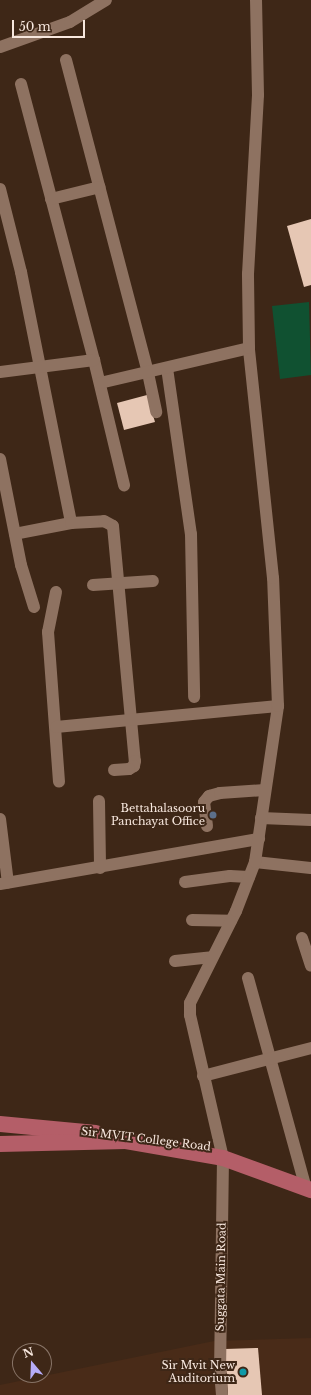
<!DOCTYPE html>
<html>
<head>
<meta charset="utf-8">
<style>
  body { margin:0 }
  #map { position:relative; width:311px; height:1395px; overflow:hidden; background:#3e2717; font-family:"Libre Baskerville",serif }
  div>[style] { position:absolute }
  .built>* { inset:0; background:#492b18 }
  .green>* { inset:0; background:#105131 }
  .building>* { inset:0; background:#e6c7b4 }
  .minor>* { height:12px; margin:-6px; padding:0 6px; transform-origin:6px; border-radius:6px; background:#8e7261 }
  .major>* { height:16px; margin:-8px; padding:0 8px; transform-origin:8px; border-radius:8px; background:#b45e68 }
  .dots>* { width:11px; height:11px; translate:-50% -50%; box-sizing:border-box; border:2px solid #3e2717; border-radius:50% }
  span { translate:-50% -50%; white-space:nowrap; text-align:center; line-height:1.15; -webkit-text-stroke:4px #3e2717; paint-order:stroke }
  .poi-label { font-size:11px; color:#f7e7de }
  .right { translate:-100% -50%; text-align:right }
  .street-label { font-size:11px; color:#f7e7de }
  .north { position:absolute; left:12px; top:1343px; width:40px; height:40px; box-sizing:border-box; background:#3e2717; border:1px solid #887467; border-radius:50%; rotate:341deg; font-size:11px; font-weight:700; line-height:16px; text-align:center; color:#f7e7de }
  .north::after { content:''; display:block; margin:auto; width:14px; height:18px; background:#b6acf8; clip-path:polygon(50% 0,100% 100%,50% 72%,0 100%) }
  .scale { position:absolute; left:12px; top:20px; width:73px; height:18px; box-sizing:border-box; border:2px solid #f7e7de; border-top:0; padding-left:5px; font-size:12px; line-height:14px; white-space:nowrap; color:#f7e7de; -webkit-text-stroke:3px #3e2717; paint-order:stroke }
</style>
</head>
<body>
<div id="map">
  <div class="built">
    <div style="clip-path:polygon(311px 1338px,311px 1395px,0 1395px,0 1385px,214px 1341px)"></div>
  </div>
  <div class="green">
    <div style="clip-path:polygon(309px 302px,311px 375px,280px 379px,272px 306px)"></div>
  </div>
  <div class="building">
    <div style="clip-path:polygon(311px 219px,311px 285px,304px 287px,287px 226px)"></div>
    <div style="clip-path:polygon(147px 395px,155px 422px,124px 430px,117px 403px)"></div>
    <div style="clip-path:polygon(258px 1348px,262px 1395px,228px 1395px,225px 1349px)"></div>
  </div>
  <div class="minor">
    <div style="left:0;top:47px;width:74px;rotate:-19.7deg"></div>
    <div style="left:70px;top:22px;width:42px;rotate:-31.4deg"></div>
    <div style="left:66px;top:60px;width:324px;rotate:75.3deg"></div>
    <div style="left:148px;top:373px;width:40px;rotate:78deg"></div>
    <div style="left:21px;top:84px;width:285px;rotate:75.2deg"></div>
    <div style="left:94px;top:360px;width:129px;rotate:76.5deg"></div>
    <div style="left:0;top:189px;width:86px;rotate:75.8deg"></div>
    <div style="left:21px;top:272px;width:256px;rotate:78.7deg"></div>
    <div style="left:71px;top:523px;width:57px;rotate:168.9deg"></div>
    <div style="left:51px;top:199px;width:50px;rotate:-13.8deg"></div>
    <div style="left:167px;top:368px;width:168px;rotate:81.8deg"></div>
    <div style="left:191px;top:534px;width:163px;rotate:88.9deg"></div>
    <div style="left:0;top:372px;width:95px;rotate:-7.3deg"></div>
    <div style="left:100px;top:383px;width:153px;rotate:-13.2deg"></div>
    <div style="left:0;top:459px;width:108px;rotate:78.8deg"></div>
    <div style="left:21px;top:565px;width:44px;rotate:72.8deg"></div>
    <div style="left:71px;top:523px;width:33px;rotate:-3deg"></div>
    <div style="left:104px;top:521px;width:10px;rotate:29deg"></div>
    <div style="left:113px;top:526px;width:236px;rotate:84.7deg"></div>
    <div style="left:135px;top:761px;width:5px;rotate:101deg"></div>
    <div style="left:134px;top:766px;width:6px;rotate:149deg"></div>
    <div style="left:129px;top:769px;width:15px;rotate:176deg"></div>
    <div style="left:93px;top:585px;width:60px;rotate:-3.8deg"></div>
    <div style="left:56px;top:592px;width:41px;rotate:101.3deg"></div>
    <div style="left:48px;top:632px;width:150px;rotate:85.8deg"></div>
    <div style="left:56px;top:727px;width:223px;rotate:-5.4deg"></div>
    <div style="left:99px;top:801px;width:67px;rotate:89.1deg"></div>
    <div style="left:261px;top:818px;width:50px;rotate:2.3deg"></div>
    <div style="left:0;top:819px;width:64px;rotate:82.9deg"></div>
    <div style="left:207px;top:826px;width:24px;rotate:-97deg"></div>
    <div style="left:204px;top:802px;width:8px;rotate:-50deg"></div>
    <div style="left:209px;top:796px;width:11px;rotate:-15deg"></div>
    <div style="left:220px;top:793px;width:45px;rotate:-3.8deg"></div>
    <div style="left:255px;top:862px;width:56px;rotate:6.1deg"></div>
    <div style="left:185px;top:882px;width:45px;rotate:-7.6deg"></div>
    <div style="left:230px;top:876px;width:19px;rotate:3deg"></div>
    <div style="left:0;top:884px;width:263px;rotate:-9.9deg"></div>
    <div style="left:192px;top:920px;width:39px;rotate:1deg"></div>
    <div style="left:302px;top:938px;width:29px;rotate:72deg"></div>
    <div style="left:175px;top:961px;width:37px;rotate:-6deg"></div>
    <div style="left:248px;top:978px;width:218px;rotate:74.6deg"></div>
    <div style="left:203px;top:1076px;width:112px;rotate:-14.5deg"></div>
    <div style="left:222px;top:1395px;width:22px;rotate:-95deg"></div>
    <div style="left:220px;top:1373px;width:215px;rotate:-89.2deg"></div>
    <div style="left:223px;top:1158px;width:147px;rotate:-103deg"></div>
    <div style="left:190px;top:1015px;width:12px;rotate:-90deg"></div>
    <div style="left:190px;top:1003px;width:103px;rotate:-63.4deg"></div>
    <div style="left:236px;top:911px;width:53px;rotate:-68.8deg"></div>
    <div style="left:255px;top:862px;width:158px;rotate:-81.6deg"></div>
    <div style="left:278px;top:706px;width:128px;rotate:-92.2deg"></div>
    <div style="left:273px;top:578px;width:231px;rotate:-96deg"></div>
    <div style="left:249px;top:348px;width:74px;rotate:-90.8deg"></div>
    <div style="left:248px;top:274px;width:179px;rotate:-86.8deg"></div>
    <div style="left:258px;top:95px;width:95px;rotate:-91.2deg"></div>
  </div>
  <div class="major">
    <div style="left:0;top:1124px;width:96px;rotate:5.4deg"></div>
    <div style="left:0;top:1144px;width:126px;rotate:-1.4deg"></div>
    <div style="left:126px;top:1141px;width:98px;rotate:9.9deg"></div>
    <div style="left:223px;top:1158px;width:94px;rotate:20deg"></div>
  </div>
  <div class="dots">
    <div style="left:213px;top:815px;background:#5c6f8a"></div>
    <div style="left:243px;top:1372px;background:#0f9aa8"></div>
  </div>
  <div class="poi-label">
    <span class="right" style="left:205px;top:815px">Bettahalasooru<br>Panchayat Office</span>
    <span class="right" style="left:235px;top:1372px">Sir Mvit New<br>Auditorium</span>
  </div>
  <div class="street-label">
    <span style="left:146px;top:1139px;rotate:7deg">Sir MVIT College Road</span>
    <span style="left:221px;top:1277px;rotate:-89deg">Suggata Main Road</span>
  </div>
  <div class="north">N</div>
  <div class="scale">50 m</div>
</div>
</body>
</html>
